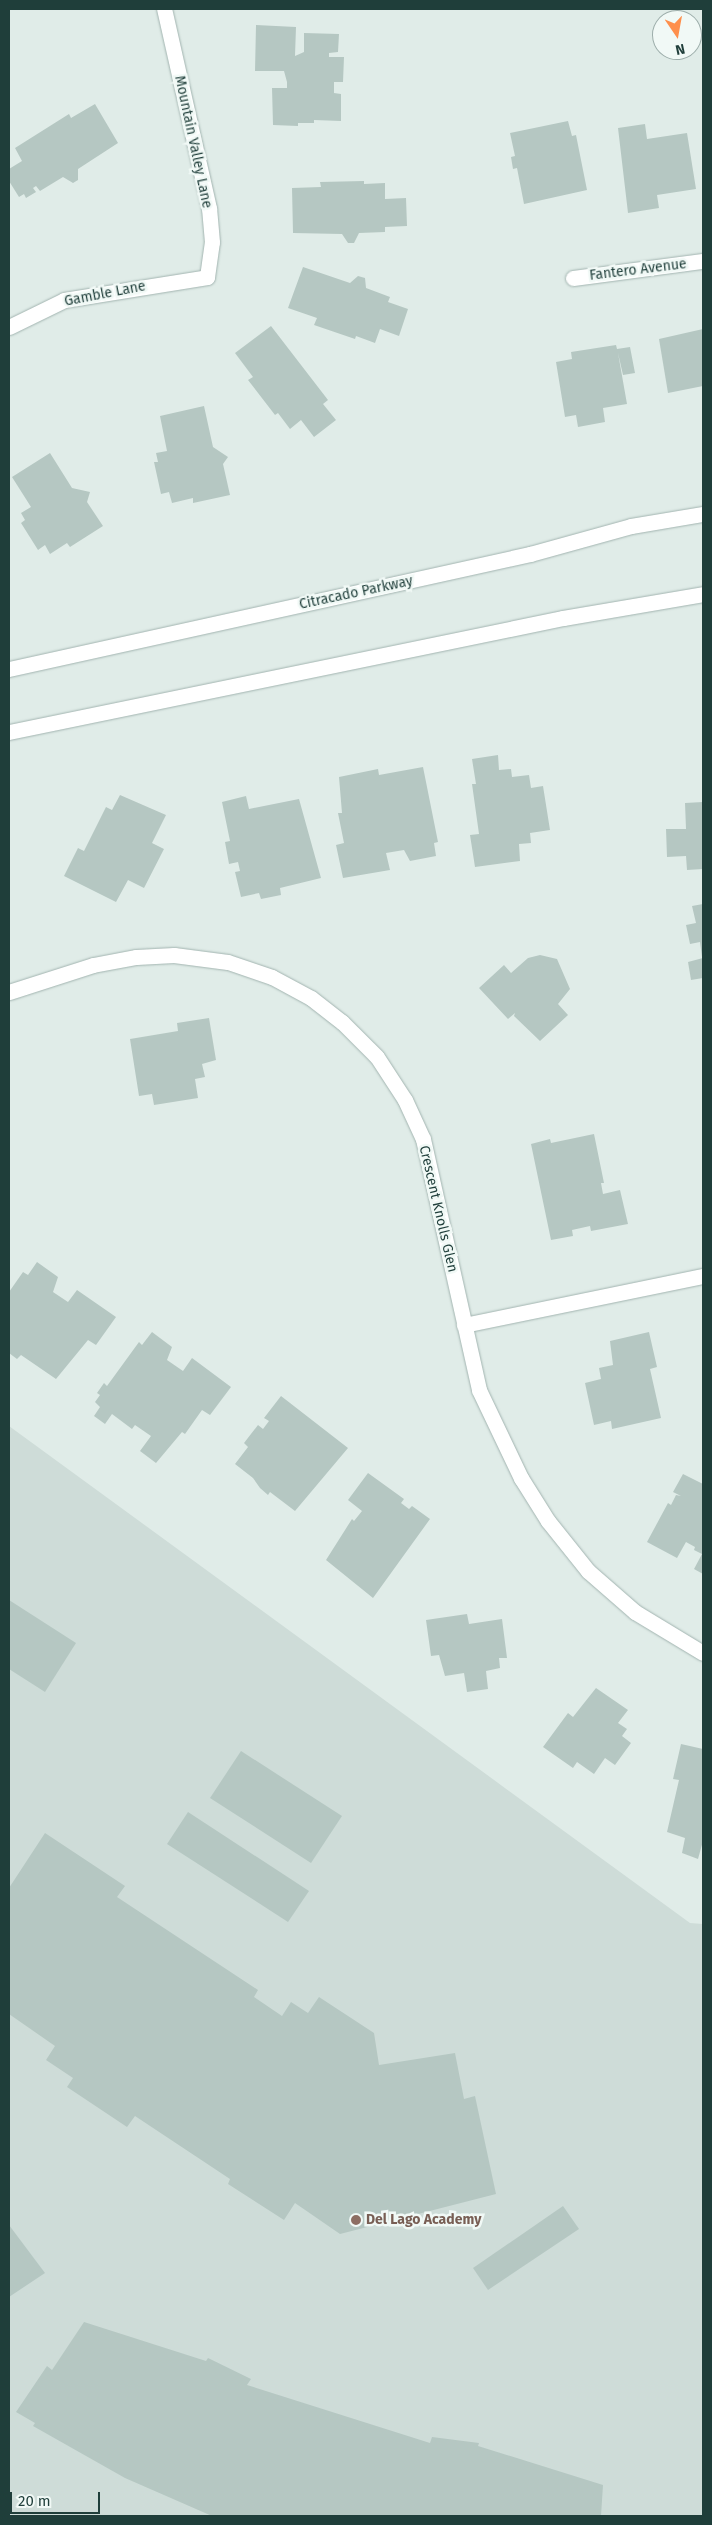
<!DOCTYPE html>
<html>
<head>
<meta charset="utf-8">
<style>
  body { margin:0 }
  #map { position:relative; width:712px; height:2525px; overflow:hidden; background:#e0ece8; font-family:"Fira Sans",sans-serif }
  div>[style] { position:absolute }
  .built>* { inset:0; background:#cedcd8 }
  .building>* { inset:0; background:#b5c7c2 }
  .roads { filter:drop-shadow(0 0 1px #a2b4b0) drop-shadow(0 0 1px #a2b4b0) }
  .minor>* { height:15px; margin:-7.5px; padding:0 7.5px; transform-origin:7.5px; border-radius:7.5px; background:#fff }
  .dots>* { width:14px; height:14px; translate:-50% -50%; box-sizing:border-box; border:2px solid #f1f9f6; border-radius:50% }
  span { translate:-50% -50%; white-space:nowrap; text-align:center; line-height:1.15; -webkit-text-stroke:5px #f1f9f6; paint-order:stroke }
  .street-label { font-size:14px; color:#1f3e3a }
  .education-label { font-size:14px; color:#785e54; font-weight:700 }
  .left { translate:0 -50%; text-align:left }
  .frame { position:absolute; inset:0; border:10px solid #1f3e3a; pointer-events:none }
  .north { position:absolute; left:652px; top:10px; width:50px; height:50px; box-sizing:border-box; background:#f1f9f6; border:1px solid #9daeab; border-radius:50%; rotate:168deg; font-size:14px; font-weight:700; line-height:20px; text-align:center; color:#1f3e3a }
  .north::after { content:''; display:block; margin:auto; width:18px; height:22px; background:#fe8f4c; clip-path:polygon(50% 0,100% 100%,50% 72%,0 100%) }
  .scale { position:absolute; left:10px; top:2492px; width:90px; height:22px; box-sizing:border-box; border:2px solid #1f3e3a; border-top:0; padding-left:6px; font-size:15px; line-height:18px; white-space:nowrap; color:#1f3e3a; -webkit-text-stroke:4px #f1f9f6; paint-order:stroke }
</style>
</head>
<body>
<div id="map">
  <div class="built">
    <div style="clip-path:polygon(9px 1426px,690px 1923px,703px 1924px,703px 2516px,9px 2516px)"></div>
  </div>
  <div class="building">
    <div style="clip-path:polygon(256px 25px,296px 27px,295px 56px,304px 52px,304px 33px,339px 34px,338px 52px,329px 53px,329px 57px,344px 57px,343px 82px,334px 82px,334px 93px,341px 94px,341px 121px,314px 120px,314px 123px,298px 123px,298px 126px,273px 125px,272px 88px,287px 88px,287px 82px,284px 71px,255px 71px)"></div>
    <div style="clip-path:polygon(95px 104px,118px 143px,78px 169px,78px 180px,73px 183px,63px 177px,40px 191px,36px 186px,33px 188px,36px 192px,26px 198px,24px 194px,19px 197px,9px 181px,9px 169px,22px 161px,15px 148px,69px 114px,71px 118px)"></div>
    <div style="clip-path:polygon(568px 121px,572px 136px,576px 135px,587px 190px,524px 204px,517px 168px,513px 169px,511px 157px,515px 156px,510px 133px)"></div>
    <div style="clip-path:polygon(645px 124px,647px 139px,687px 133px,696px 189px,657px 195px,659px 208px,628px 213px,618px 128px)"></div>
    <div style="clip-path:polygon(364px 181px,364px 184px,385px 183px,385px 199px,406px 198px,407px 226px,385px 227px,385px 232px,359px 233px,354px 243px,348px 243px,342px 234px,293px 233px,292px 188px,321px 187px,320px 182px)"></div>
    <div style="clip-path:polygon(303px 267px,350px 283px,358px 276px,365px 278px,366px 288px,390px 297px,388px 302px,408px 309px,399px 336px,380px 329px,375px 343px,356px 336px,355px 339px,314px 325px,317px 318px,288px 308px)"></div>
    <div style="clip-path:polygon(271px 326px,328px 400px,323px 404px,336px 420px,314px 437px,301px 420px,290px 429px,278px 413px,275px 415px,248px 380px,253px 377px,235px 353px)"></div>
    <div style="clip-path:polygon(703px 329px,703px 386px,668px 393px,659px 339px)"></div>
    <div style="clip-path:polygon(616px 345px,617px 349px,630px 347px,635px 373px,623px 375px,618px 353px,627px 404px,603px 408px,605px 422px,578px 427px,576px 415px,565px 417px,556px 362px,572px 359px,571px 352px)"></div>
    <div style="clip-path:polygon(204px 406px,213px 447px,228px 457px,223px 464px,230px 495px,193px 503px,193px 498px,172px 503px,169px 492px,161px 494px,154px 462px,158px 462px,156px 453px,167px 451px,160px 416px)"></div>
    <div style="clip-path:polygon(50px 453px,72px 488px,90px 492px,87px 502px,103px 526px,70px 547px,67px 543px,50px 554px,45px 545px,38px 550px,21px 523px,25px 520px,21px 513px,31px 507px,12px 477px)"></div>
    <div style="clip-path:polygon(498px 755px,499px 770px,511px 769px,512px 777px,529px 775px,531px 788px,543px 786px,550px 830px,530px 833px,531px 843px,519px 844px,520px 861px,475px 867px,470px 835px,479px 834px,472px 784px,476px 784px,472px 759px)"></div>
    <div style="clip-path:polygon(423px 767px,438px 842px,434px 843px,436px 856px,410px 861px,404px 850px,386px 853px,390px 870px,343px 878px,336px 845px,344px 843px,338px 813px,342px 813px,339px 777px,378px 769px,379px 775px)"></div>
    <div style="clip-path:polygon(120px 795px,166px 815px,152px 843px,164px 849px,144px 888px,128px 880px,116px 902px,64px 876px,78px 848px,84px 851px,106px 807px,112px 810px)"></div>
    <div style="clip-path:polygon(246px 796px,249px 809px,299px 799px,321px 878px,280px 888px,281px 895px,261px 899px,259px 893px,241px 897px,235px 872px,240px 871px,238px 862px,229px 864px,225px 842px,230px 841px,222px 802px)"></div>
    <div style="clip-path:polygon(703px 802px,703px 869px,687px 870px,686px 856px,667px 857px,666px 829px,686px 829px,685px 803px)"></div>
    <div style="clip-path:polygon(703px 904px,703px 957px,702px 957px,700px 942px,690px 944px,686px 925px,696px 923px,692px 906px)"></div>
    <div style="clip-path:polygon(540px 955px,557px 959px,570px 989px,558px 1004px,568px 1015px,540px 1041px,514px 1016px,515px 1013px,508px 1019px,479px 988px,504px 965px,511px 973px,528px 958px)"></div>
    <div style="clip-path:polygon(703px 958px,703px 978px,691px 980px,688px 962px)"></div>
    <div style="clip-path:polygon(209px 1018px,216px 1060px,202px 1064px,205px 1077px,195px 1079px,198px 1098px,154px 1105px,152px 1094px,139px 1096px,130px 1039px,178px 1031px,177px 1023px)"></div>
    <div style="clip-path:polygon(594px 1134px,604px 1183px,601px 1183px,603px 1194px,620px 1190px,628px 1224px,591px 1231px,590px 1226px,572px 1230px,573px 1236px,551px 1240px,531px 1144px,550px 1139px,551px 1143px)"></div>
    <div style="clip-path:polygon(37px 1262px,58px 1277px,53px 1292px,68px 1302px,77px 1290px,116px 1317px,96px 1345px,88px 1340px,56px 1379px,21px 1355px,17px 1359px,9px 1353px,9px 1292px,23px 1272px,28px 1275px)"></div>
    <div style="clip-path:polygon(152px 1332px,172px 1347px,167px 1360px,183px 1371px,192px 1358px,231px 1387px,210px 1415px,202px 1410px,185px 1434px,182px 1432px,156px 1463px,140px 1451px,151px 1436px,135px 1425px,132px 1429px,112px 1414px,105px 1424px,94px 1416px,100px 1407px,95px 1402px,100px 1395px,97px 1393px,104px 1383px,107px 1386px,139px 1342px,142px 1345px)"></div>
    <div style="clip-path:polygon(649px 1332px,657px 1367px,650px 1369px,661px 1418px,612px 1429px,611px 1421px,594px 1425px,585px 1383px,601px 1379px,599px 1368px,613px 1365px,610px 1341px)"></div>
    <div style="clip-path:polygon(281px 1396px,348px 1448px,295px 1511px,270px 1492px,268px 1495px,260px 1488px,253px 1478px,235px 1464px,248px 1447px,244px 1443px,258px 1425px,263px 1429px,269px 1421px,264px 1418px)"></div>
    <div style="clip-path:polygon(368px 1473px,404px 1499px,401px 1503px,409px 1509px,412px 1506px,430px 1519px,373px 1598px,326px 1560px,352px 1519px,354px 1521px,362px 1511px,348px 1500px)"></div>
    <div style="clip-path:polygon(683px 1474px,703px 1484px,703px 1574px,694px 1569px,702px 1554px,694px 1550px,695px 1547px,686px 1542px,677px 1558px,647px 1542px,668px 1503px,671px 1505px,676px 1495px,681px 1496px,673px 1492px)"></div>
    <div style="clip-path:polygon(9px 1600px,76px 1643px,45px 1692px,9px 1669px)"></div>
    <div style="clip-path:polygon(467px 1614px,469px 1624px,502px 1619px,507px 1658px,499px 1658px,500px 1668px,486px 1671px,488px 1689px,467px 1692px,464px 1673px,445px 1676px,439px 1655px,431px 1656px,426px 1620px)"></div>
    <div style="clip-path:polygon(596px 1688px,628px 1710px,618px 1723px,627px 1729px,622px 1736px,631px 1743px,615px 1765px,605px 1758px,594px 1774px,577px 1762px,573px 1768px,543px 1747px,568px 1713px,573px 1717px)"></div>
    <div style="clip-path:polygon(681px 1744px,703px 1749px,703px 1841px,698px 1859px,682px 1853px,685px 1838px,667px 1832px,679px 1780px,673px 1779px)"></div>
    <div style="clip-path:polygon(241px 1751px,342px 1816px,311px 1863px,210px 1798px)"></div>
    <div style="clip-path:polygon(188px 1812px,309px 1891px,288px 1922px,167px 1844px)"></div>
    <div style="clip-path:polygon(45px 1833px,125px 1886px,117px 1897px,258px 1990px,254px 1997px,282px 2016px,291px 2002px,308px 2013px,319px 1997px,374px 2033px,379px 2065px,455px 2053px,464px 2099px,475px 2096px,496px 2194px,340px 2234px,295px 2203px,284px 2220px,228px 2184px,230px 2179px,135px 2116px,127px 2127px,67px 2087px,73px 2078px,46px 2060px,55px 2046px,9px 2014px,9px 1888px)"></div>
    <div style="clip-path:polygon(563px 2206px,579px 2229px,488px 2290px,473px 2268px)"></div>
    <div style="clip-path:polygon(9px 2225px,45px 2273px,9px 2297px)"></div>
    <div style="clip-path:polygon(84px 2322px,206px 2361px,208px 2358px,251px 2379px,247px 2385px,430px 2443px,432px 2437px,479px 2443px,478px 2446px,603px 2485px,601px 2516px,212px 2516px,125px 2478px,33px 2426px,35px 2423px,16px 2412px,47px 2366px,52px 2370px)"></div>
  </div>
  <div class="roads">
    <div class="minor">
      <div style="left:573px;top:278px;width:131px;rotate:-7.5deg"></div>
      <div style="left:9px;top:327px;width:61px;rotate:-26.1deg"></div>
      <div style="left:64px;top:300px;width:145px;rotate:-9.1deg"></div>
      <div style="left:207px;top:277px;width:35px;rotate:-82deg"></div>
      <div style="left:212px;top:242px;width:34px;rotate:-95deg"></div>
      <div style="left:209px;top:208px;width:204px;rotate:-102.7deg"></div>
      <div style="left:9px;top:669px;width:534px;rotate:-12.45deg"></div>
      <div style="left:530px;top:554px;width:105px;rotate:-15.5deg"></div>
      <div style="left:631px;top:526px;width:73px;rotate:-9.5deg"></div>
      <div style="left:9px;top:732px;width:566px;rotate:-11.63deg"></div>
      <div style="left:563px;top:618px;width:142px;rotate:-9.7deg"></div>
      <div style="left:9px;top:992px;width:88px;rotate:-17.8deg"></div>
      <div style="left:93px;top:965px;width:44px;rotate:-10.5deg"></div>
      <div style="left:136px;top:957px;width:38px;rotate:-3deg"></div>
      <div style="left:174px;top:955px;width:54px;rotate:7.4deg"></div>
      <div style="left:228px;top:962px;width:46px;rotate:18.8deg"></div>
      <div style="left:272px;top:977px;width:44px;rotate:28.3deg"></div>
      <div style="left:311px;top:998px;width:39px;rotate:38deg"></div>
      <div style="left:342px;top:1022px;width:49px;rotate:45deg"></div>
      <div style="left:377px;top:1057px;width:51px;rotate:56.9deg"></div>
      <div style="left:405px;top:1100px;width:43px;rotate:65.2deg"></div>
      <div style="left:423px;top:1139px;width:257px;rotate:77.4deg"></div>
      <div style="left:479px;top:1390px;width:98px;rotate:64.5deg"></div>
      <div style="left:521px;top:1478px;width:51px;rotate:57.9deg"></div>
      <div style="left:548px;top:1521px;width:64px;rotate:51.3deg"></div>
      <div style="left:588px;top:1571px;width:62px;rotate:41.1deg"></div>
      <div style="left:635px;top:1612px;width:79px;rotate:31.1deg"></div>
      <div style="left:464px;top:1325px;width:244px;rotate:-11.6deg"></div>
    </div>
  </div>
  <div class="dots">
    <div style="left:356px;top:2220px;background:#8d6e63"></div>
  </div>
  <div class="street-label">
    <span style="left:193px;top:142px;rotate:78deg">Mountain Valley Lane</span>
    <span style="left:638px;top:270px;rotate:-7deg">Fantero Avenue</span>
    <span style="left:105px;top:294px;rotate:-11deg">Gamble Lane</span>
    <span style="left:356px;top:593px;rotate:-12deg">Citracado Parkway</span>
    <span style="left:438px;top:1209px;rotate:77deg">Crescent Knolls Glen</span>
  </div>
  <div class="education-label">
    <span class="left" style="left:366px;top:2220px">Del Lago Academy</span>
  </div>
  <div class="frame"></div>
  <div class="north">N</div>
  <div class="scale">20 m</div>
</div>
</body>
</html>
